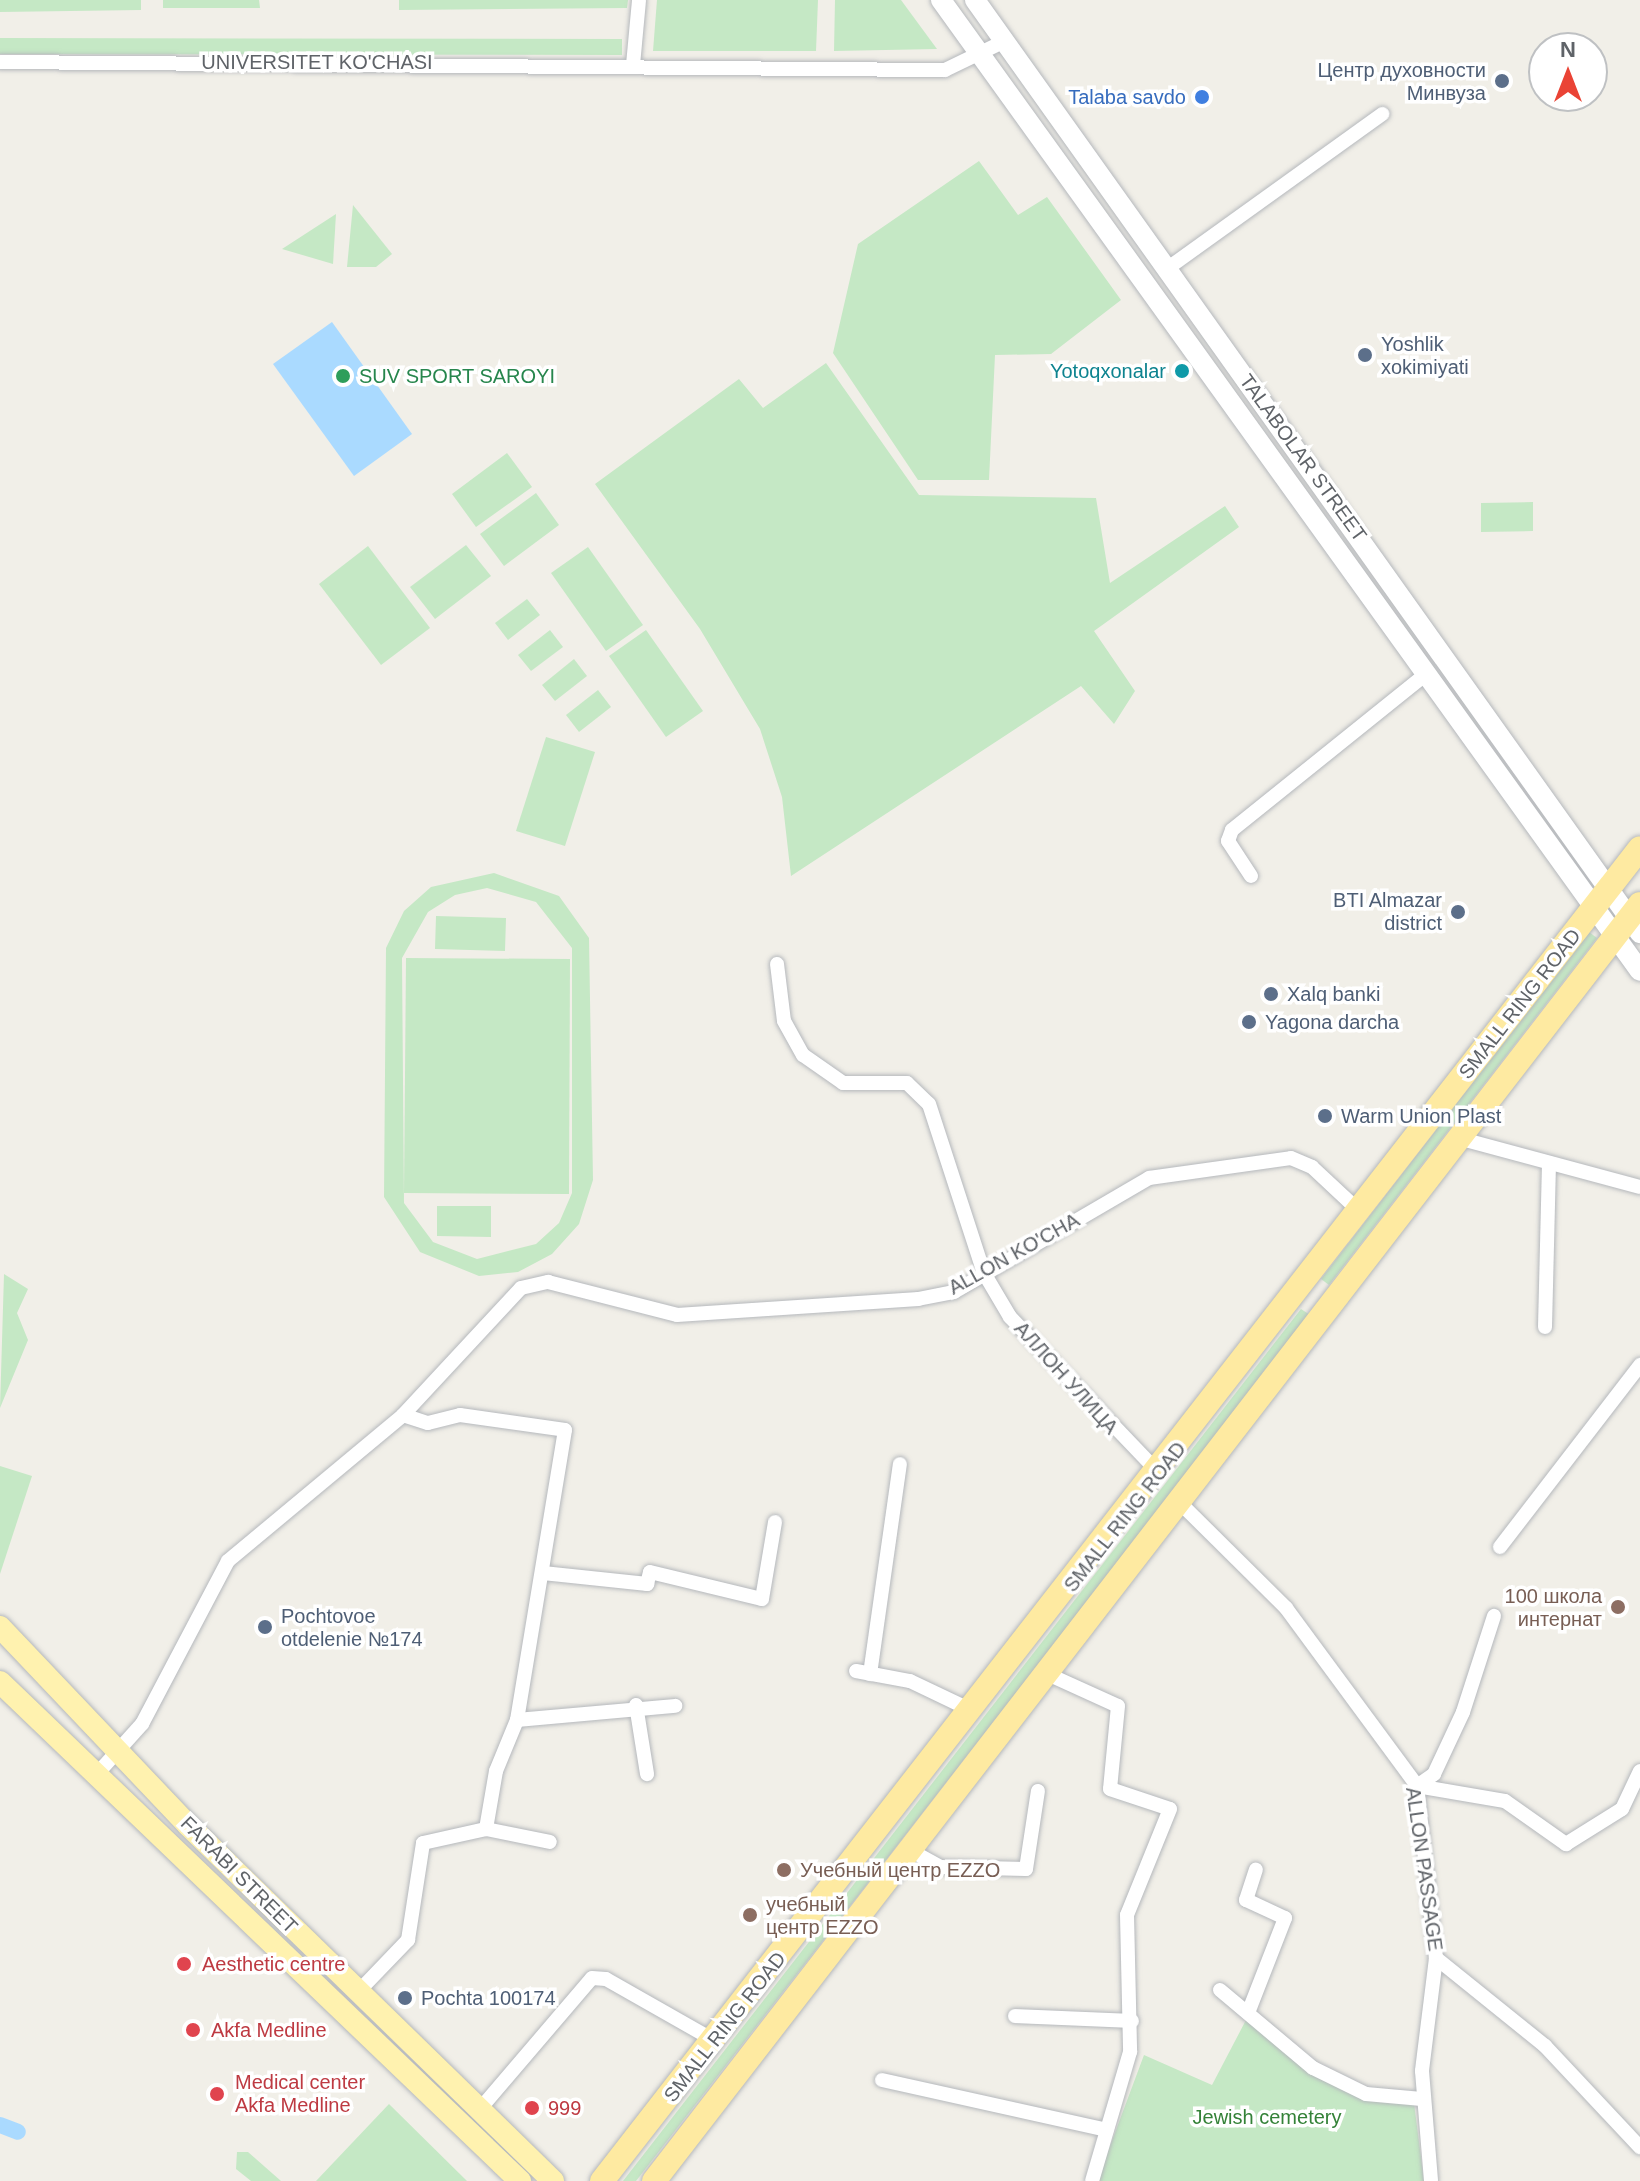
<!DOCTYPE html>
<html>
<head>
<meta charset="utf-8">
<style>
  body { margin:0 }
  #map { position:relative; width:1640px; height:2181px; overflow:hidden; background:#f1efe8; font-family:Helvetica,sans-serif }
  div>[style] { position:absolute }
  .green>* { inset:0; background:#c5e8c5 }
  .water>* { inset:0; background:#aadaff }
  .canal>* { height:16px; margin:-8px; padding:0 8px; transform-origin:8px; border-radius:8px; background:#aadaff }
  .roads { filter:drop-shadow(0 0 2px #b5b8bc) drop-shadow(0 0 2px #b5b8bc) }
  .minor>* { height:14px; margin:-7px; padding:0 7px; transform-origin:7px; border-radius:7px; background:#fff }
  .secondary>* { height:20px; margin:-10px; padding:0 10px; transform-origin:10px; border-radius:10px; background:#fff }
  .primary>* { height:22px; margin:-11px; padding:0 11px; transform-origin:11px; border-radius:11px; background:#fff2af }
  .trunk>* { height:24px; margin:-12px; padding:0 12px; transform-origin:12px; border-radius:12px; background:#feeaa1 }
  .dots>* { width:22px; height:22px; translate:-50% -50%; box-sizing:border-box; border:4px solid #fff; border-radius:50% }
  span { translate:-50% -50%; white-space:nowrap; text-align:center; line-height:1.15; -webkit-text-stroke:7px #fff; paint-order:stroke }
  .street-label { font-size:20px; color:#5f6368 }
  .service-label { font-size:20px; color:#4e5e75 }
  .right { translate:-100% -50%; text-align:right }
  .left { translate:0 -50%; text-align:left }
  .shop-label { font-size:20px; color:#366cbe }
  .culture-label { font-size:20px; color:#0d838f }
  .leisure-label { font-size:20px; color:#27864d }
  .education-label { font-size:20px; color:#785e54 }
  .health-label { font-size:20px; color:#be3a42 }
  .park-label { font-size:20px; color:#348238 }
  .north { position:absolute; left:1528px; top:32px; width:80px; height:80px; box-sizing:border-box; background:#fff; border:2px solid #bfc1c3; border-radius:50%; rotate:0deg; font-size:22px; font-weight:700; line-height:32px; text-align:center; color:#5f6368 }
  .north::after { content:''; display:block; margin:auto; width:28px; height:36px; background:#ea4335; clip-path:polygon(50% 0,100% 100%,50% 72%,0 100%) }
</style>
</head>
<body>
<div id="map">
  <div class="green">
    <div style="clip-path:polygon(0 0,141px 0,141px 10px,0 12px)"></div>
    <div style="clip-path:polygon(163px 0,259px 0,260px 8px,163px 8px)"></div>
    <div style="clip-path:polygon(399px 0,628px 0,627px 8px,399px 10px)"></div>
    <div style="clip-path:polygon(657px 0,818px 0,816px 51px,653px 51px)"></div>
    <div style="clip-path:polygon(835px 0,901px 0,937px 49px,834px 51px)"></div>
    <div style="clip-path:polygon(0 38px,622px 39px,622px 55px,0 54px)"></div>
    <div style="clip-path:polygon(979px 161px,1018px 215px,1047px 197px,1121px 300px,1051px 354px,995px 355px,989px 480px,918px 480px,833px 353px,858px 244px)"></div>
    <div style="clip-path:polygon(353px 205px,392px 254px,376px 267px,347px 267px)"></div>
    <div style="clip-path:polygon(336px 214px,333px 264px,282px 249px)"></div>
    <div style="clip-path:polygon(826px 363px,919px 495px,1096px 498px,1110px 583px,1225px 506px,1239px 527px,1094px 631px,1135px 691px,1114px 724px,1081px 686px,791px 876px,782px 797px,760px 729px,700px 629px,595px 484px,739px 379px,763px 408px)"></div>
    <div style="clip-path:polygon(507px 453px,532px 487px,476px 527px,452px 494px)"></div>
    <div style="clip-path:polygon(536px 493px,559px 525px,504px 566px,480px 534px)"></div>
    <div style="clip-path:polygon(1533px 502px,1533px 531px,1481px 532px,1481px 503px)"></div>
    <div style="clip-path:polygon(466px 545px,491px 576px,435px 619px,410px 587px)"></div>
    <div style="clip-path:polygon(368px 546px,430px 628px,381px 665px,319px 584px)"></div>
    <div style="clip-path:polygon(588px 547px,643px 625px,606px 651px,551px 573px)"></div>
    <div style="clip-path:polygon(527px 599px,540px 615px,508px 640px,495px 623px)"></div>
    <div style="clip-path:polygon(550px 630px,563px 647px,531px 671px,518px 655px)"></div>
    <div style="clip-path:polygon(646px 630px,703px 711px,666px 737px,609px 656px)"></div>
    <div style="clip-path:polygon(574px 659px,587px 676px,555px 701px,542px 685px)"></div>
    <div style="clip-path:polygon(598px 690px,611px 707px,579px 732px,566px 715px)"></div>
    <div style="clip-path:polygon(546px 737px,595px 752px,565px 846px,516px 831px)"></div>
    <div style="clip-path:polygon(evenodd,494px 873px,559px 896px,589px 938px,593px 1180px,579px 1224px,552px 1254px,518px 1272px,479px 1276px,420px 1252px,384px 1197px,386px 948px,404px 911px,431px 887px,494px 873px,487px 888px,536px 902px,572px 948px,572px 1193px,559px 1223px,536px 1244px,477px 1259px,433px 1242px,404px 1203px,402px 958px,428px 912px,455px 895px,487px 888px)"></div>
    <div style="clip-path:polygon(436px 916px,506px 918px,505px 951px,435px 949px)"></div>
    <div style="clip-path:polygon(1589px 932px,1597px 938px,1329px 1285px,1321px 1279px)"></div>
    <div style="clip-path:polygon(406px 958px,570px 959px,569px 1194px,404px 1193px)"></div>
    <div style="clip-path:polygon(437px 1206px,491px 1206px,491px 1237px,437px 1236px)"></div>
    <div style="clip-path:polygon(4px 1274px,28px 1289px,17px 1313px,28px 1340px,0 1408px)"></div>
    <div style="clip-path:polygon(1301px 1309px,1310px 1315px,636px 2181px,623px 2181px)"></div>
    <div style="clip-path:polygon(0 1466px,32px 1476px,0 1574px)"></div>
    <div style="clip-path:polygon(1246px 2020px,1316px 2075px,1414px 2103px,1424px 2181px,1097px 2181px,1144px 2055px,1212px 2085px)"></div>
    <div style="clip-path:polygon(389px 2104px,467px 2181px,316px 2181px)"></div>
    <div style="clip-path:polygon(237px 2152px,248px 2152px,281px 2181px,251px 2181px,236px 2169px)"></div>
  </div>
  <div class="water">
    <div style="clip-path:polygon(332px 322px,412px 434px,354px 476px,273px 364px)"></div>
  </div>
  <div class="canal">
    <div style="left:0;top:2125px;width:19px;rotate:21deg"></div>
  </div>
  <div class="roads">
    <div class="minor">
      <div style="left:0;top:62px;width:945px;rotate:0.49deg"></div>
      <div style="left:945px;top:70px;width:67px;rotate:-25.8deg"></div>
      <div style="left:633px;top:65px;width:65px;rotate:-84.7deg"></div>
      <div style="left:1168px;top:268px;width:264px;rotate:-35.7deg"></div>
      <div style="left:1251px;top:876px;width:42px;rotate:-123.3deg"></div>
      <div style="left:1228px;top:841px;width:12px;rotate:-70deg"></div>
      <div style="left:1232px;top:830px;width:249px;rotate:-38.8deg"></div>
      <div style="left:777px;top:964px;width:57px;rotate:83deg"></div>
      <div style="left:784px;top:1021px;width:39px;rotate:61deg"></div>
      <div style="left:803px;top:1055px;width:49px;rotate:35deg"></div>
      <div style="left:843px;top:1083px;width:64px"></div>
      <div style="left:907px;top:1083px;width:30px;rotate:44deg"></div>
      <div style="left:929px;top:1104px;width:178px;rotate:72deg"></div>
      <div style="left:984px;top:1273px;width:51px;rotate:59.4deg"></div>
      <div style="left:1010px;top:1317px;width:216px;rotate:46.3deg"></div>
      <div style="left:1462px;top:1139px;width:184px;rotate:15.1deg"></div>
      <div style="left:1545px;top:1327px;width:164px;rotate:-88.6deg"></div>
      <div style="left:403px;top:1415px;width:26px;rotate:18deg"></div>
      <div style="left:428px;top:1423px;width:33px;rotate:-14deg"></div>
      <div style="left:460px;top:1415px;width:106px;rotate:8.1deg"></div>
      <div style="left:565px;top:1430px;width:294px;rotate:99.4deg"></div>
      <div style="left:517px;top:1720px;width:55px;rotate:112.4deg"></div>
      <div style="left:496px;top:1771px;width:59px;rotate:99.8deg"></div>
      <div style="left:1176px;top:1499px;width:155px;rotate:44.7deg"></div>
      <div style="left:1286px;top:1608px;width:221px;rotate:53.6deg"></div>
      <div style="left:1417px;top:1786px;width:173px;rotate:83.7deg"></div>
      <div style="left:1436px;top:1958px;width:114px;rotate:97.1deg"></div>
      <div style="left:1422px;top:2071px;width:110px;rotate:85.3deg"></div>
      <div style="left:1500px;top:1547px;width:230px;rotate:-52.4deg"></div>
      <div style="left:543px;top:1573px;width:105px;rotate:6deg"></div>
      <div style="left:647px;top:1584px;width:12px;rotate:-76deg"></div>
      <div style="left:650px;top:1572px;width:115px;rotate:13.6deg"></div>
      <div style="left:762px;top:1599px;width:78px;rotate:-80.4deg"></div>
      <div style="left:856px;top:1671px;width:55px;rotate:10.5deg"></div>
      <div style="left:910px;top:1681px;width:70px;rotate:25.5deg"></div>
      <div style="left:1043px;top:1672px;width:82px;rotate:24.4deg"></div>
      <div style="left:1118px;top:1706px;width:83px;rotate:95.5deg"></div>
      <div style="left:1110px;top:1789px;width:63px;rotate:18.4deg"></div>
      <div style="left:1170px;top:1809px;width:114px;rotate:112.1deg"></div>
      <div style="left:1127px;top:1915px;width:137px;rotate:88.7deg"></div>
      <div style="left:1130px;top:2052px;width:134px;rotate:106.4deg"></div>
      <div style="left:870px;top:1674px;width:212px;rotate:-81.9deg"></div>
      <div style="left:636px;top:1705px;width:70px;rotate:80.9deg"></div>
      <div style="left:517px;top:1720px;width:159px;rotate:-5.1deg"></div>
      <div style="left:96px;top:1775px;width:69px;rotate:-48deg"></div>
      <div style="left:142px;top:1724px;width:184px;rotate:-62.2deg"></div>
      <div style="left:228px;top:1561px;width:228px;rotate:-39.8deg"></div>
      <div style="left:403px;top:1415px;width:173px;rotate:-47.1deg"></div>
      <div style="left:521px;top:1288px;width:28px;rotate:-13deg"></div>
      <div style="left:548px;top:1282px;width:133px;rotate:14.3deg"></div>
      <div style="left:677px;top:1315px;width:242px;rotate:-3.8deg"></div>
      <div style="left:918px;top:1299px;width:37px;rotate:-11deg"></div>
      <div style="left:954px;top:1292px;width:226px;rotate:-30.3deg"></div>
      <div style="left:1149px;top:1178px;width:143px;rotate:-8deg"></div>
      <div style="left:1291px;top:1158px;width:23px;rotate:23deg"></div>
      <div style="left:1312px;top:1167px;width:64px;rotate:43.1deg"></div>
      <div style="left:1417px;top:1786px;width:89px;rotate:9.7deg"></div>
      <div style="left:1505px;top:1801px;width:75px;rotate:35.2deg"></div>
      <div style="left:1566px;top:1844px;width:66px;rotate:-32deg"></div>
      <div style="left:1622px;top:1809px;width:42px;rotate:-64.7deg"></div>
      <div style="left:1417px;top:1786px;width:21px;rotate:-35deg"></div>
      <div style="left:1434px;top:1774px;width:68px;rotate:-64.9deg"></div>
      <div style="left:1463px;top:1712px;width:101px;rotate:-72.1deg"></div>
      <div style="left:908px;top:1849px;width:38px;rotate:29deg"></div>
      <div style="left:941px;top:1867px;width:85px;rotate:1.3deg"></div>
      <div style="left:1026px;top:1869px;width:79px;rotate:-81.3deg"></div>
      <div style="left:1436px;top:1958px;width:140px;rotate:38.9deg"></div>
      <div style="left:1545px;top:2046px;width:139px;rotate:46.8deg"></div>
      <div style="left:1220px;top:1990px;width:121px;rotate:40deg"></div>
      <div style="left:1313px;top:2068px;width:59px;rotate:26.1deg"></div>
      <div style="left:1366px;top:2094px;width:56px;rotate:5.1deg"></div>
      <div style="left:357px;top:1993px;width:74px;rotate:-46.1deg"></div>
      <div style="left:408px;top:1940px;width:98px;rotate:-81.2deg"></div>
      <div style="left:423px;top:1843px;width:65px;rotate:-12.5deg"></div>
      <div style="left:486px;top:1829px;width:65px;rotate:11.5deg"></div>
      <div style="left:1248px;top:2013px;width:102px;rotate:-68.7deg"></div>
      <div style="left:1285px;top:1918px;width:43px;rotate:-155.2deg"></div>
      <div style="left:1246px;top:1900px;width:32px;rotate:-72deg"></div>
      <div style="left:1015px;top:2016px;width:117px;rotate:2.4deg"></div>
      <div style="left:882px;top:2080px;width:230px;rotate:12.5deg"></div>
      <div style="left:480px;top:2109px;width:172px;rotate:-49.5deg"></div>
      <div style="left:592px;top:1978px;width:14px;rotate:4deg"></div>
      <div style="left:606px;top:1979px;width:125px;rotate:29.6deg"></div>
    </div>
    <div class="secondary">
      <div style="left:941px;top:0;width:1196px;rotate:54.25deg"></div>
      <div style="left:975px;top:0;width:1146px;rotate:54.52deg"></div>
    </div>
    <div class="primary">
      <div style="left:0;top:1627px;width:273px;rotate:46.5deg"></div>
      <div style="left:188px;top:1825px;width:510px;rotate:44.28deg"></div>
      <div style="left:0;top:1682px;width:721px;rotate:43.82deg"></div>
    </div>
    <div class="trunk">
      <div style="left:602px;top:2181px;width:1689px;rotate:-52.09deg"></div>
      <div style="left:654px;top:2181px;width:1613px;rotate:-52.33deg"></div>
    </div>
  </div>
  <div class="dots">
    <div style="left:1502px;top:81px;background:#5c6f8a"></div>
    <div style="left:1202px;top:97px;background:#3f7fe0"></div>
    <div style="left:1365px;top:355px;background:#5c6f8a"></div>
    <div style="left:1182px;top:371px;background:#0f9aa8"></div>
    <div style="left:343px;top:376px;background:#2e9e5b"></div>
    <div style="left:1458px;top:912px;background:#5c6f8a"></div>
    <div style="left:1271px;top:994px;background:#5c6f8a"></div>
    <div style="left:1249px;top:1022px;background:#5c6f8a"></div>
    <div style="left:1325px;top:1116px;background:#5c6f8a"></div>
    <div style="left:1618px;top:1607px;background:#8d6e63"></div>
    <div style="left:265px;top:1627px;background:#5c6f8a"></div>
    <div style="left:784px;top:1870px;background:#8d6e63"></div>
    <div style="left:750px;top:1915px;background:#8d6e63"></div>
    <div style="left:184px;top:1964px;background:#e0444e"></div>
    <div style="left:405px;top:1998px;background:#5c6f8a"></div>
    <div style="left:193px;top:2030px;background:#e0444e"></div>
    <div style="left:217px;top:2094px;background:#e0444e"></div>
    <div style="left:532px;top:2108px;background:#e0444e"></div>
  </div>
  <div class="street-label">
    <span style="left:317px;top:62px">UNIVERSITET KO'CHASI</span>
    <span style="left:1303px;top:458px;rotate:54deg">TALABOLAR STREET</span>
    <span style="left:1520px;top:1004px;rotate:-52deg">SMALL RING ROAD</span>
    <span style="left:1014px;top:1254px;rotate:-29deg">ALLON KO'CHA</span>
    <span style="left:1066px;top:1378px;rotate:48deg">АЛЛОН УЛИЦА</span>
    <span style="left:1125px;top:1517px;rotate:-52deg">SMALL RING ROAD</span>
    <span style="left:1424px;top:1869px;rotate:82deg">ALLON PASSAGE</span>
    <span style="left:239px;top:1875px;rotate:45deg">FARABI STREET</span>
    <span style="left:725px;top:2027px;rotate:-52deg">SMALL RING ROAD</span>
  </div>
  <div class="service-label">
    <span class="right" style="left:1486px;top:82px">Центр духовности<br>Минвуза</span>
    <span class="left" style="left:1381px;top:356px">Yoshlik<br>xokimiyati</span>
    <span class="right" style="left:1442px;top:912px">BTI Almazar<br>district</span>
    <span class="left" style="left:1287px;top:994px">Xalq banki</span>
    <span class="left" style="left:1265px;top:1022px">Yagona darcha</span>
    <span class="left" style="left:1341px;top:1116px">Warm Union Plast</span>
    <span class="left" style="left:281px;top:1628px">Pochtovoe<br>otdelenie №174</span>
    <span class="left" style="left:421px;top:1998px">Pochta 100174</span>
  </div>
  <div class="shop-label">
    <span class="right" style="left:1186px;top:97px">Talaba savdo</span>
  </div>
  <div class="culture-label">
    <span class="right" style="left:1166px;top:371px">Yotoqxonalar</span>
  </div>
  <div class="leisure-label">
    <span class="left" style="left:359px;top:376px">SUV SPORT SAROYI</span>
  </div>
  <div class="education-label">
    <span class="right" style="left:1602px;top:1608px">100 школа<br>интернат</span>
    <span class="left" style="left:800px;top:1870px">Учебный центр EZZO</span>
    <span class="left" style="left:766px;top:1916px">учебный<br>центр ЕZZO</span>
  </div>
  <div class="health-label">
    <span class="left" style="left:202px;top:1964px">Aesthetic centre</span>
    <span class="left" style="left:211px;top:2030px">Akfa Medline</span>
    <span class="left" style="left:235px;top:2094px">Medical center<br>Akfa Medline</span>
    <span class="left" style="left:548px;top:2108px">999</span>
  </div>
  <div class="park-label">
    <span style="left:1267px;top:2117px">Jewish cemetery</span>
  </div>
  <div class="north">N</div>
</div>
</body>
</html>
